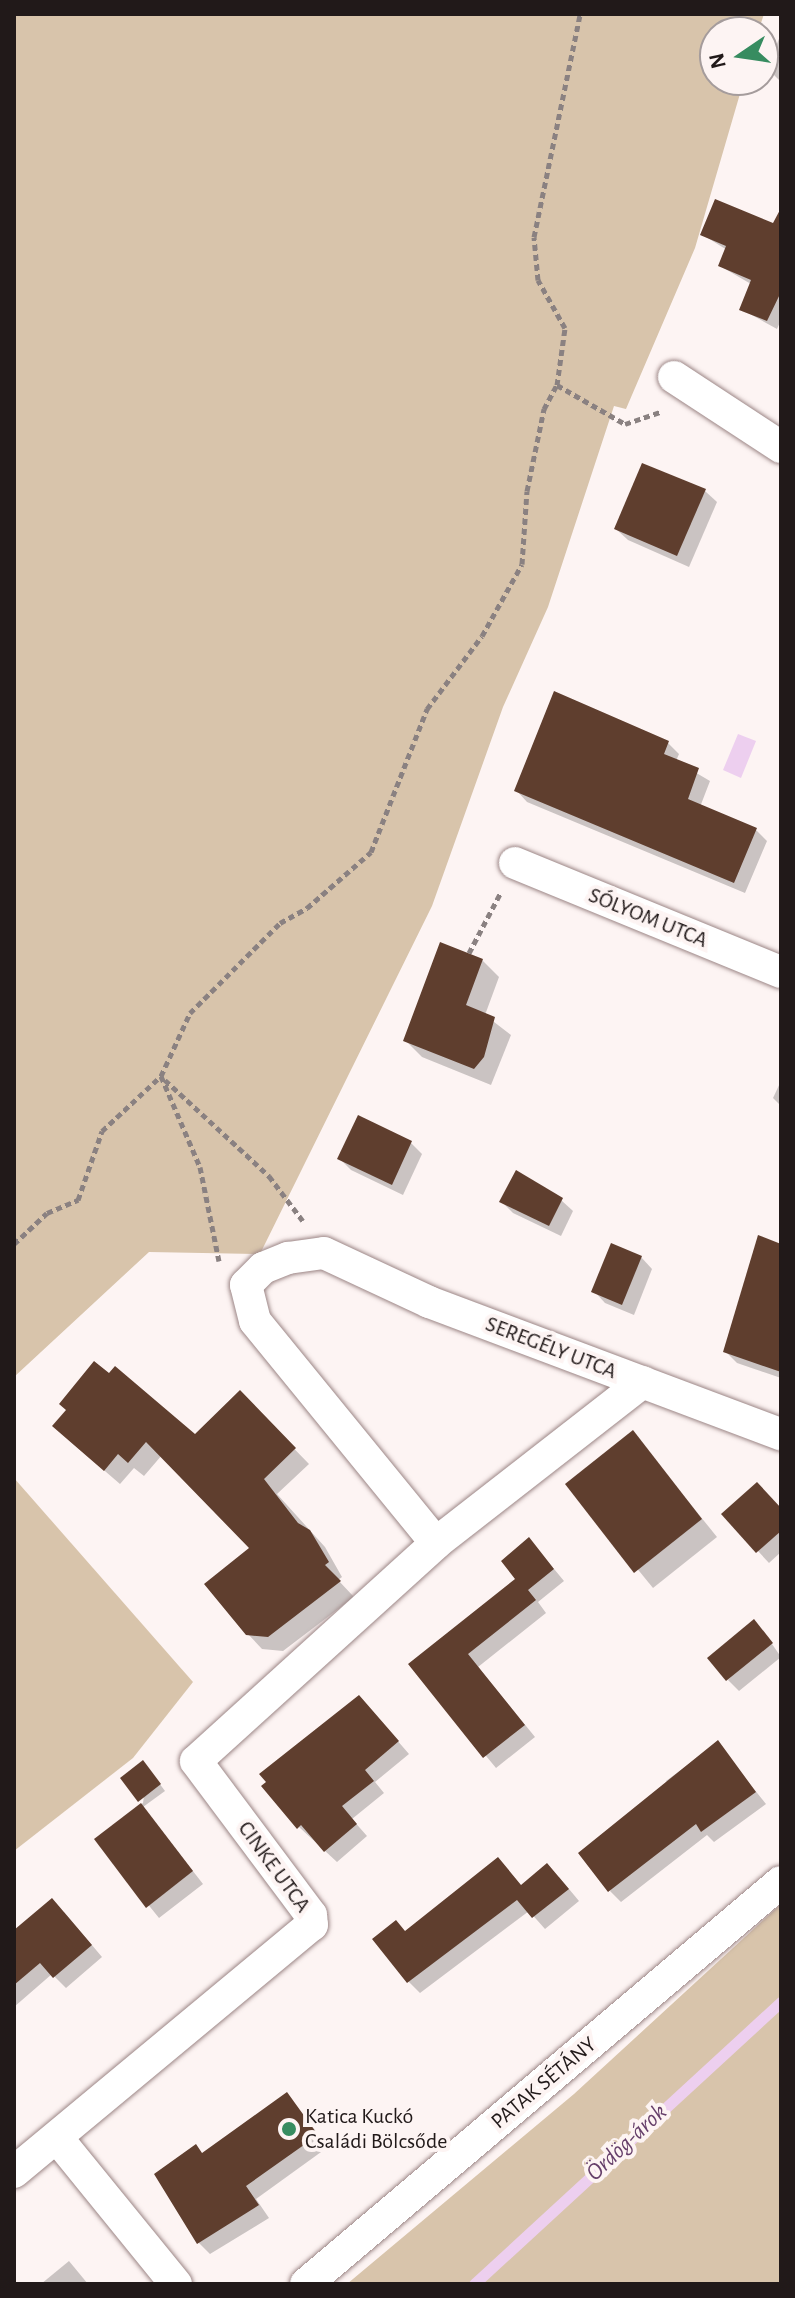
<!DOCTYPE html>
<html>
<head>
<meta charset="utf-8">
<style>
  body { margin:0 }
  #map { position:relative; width:795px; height:2298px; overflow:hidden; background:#fdf4f3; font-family:"Alegreya Sans",sans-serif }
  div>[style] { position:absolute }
  .green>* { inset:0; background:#d8c4ab }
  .water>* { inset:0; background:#edcfef }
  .shadow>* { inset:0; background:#0003 }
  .stream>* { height:11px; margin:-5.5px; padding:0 5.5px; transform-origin:5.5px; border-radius:5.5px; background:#edcfef }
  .building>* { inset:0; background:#5f3e2e }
  .path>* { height:5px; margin-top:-2.5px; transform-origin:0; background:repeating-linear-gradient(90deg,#8a8181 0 6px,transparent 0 10px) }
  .roads { filter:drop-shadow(0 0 2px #9c8686) drop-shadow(0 0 2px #9c8686) }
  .minor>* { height:32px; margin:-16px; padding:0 16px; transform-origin:16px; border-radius:16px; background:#fff }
  .dots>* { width:22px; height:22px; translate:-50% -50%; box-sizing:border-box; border:4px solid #fdf4f3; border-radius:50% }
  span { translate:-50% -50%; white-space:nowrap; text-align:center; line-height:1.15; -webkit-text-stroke:8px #fdf4f3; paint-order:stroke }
  .street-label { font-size:22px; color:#211919 }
  .poi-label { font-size:22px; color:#211919 }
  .left { translate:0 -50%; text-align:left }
  .water-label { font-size:24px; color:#663f6a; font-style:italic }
  .frame { position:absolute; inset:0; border:16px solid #211919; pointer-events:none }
  .north { position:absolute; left:699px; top:16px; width:80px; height:80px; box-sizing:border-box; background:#fdf4f3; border:2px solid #a59c9c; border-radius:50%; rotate:257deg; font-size:22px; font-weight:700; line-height:32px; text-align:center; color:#211919 }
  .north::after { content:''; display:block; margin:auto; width:28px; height:36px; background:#378c60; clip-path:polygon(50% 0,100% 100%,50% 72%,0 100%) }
</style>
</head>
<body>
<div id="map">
  <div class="green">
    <div style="clip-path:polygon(14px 14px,764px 14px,758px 32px,715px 32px,715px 80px,744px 80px,695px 248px,626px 409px,614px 406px,548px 607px,503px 707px,432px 906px,260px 1254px,149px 1252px,14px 1377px)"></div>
    <div style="clip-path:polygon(14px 1478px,193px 1682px,133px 1758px,14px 1851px)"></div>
    <div style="clip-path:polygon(781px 1904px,781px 2284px,347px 2284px,574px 2094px)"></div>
  </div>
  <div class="water">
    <div style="clip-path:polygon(738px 734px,756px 741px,741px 778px,723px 770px)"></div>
  </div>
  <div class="shadow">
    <div style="clip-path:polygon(781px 34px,781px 82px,767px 68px)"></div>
    <div style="clip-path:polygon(781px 223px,781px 320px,777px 329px,741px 309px,751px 284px,720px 266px,727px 250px,703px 235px,779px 228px)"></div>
    <div style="clip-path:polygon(705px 491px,717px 502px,689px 567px,628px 540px,616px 529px)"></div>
    <div style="clip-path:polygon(668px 743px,679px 754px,676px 761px,710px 781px,700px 807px,756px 830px,767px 841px,745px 893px,527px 802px,516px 790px)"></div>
    <div style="clip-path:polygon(482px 960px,499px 977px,485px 1015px,511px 1035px,491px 1085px,422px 1057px,405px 1040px)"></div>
    <div style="clip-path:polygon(781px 1081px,781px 1106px,773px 1098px)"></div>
    <div style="clip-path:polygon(411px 1143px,422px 1154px,403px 1195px,351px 1170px,339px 1158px)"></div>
    <div style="clip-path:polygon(561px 1200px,573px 1211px,561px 1236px,513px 1213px,502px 1202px)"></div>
    <div style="clip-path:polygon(759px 1238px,781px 1246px,781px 1378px,737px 1363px,725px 1351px)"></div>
    <div style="clip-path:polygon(641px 1257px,652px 1269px,634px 1315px,605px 1303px,594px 1291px)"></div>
    <div style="clip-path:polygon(240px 1393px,309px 1464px,277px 1494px,325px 1547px,342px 1577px,338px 1580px,354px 1597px,283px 1651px,262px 1649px,247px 1633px,252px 1548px,162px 1455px,144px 1476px,134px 1468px,120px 1484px,70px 1441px,195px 1437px)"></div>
    <div style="clip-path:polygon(633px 1433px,717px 1537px,653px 1588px,568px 1484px)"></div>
    <div style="clip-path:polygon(781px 1509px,781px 1552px,769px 1563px,724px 1514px)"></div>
    <div style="clip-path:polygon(540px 1552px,564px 1581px,538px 1602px,546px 1613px,478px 1667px,535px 1737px,496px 1768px,411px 1665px,518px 1579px)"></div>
    <div style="clip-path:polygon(765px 1634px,781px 1657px,739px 1691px,728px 1680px)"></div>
    <div style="clip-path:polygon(370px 1709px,409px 1754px,375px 1782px,384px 1793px,352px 1819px,367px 1836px,337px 1862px,299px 1827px)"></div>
    <div style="clip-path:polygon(717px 1743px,766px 1804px,714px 1842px,707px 1835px,621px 1902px,610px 1891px,669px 1785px,666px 1781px)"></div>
    <div style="clip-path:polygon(148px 1768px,165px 1791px,143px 1807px,203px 1884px,159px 1918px,96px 1840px,143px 1803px)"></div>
    <div style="clip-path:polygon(559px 1877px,579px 1901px,545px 1929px,529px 1911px,420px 1993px,408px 1981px,406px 1932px)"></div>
    <div style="clip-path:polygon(64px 1912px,102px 1957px,66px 1988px,52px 1974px,14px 2007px,14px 1932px)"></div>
    <div style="clip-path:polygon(287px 2094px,328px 2147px,256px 2199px,269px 2218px,210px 2254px,198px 2242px,203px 2154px)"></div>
    <div style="clip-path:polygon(69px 2261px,88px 2284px,41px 2284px)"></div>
  </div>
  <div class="stream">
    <div style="left:474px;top:2284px;width:417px;rotate:-42.6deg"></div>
  </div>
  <div class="building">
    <div style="clip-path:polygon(715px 199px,773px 223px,781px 208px,781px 292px,767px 321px,739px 310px,751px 280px,718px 266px,726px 246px,700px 235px)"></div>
    <div style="clip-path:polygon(642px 463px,706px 489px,677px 556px,614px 529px)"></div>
    <div style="clip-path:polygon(554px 691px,669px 741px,664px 754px,699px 768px,688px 799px,757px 828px,734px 883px,514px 791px)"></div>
    <div style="clip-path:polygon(440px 942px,483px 959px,466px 1005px,495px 1017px,484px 1057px,474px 1069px,403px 1041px)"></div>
    <div style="clip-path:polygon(358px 1115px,412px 1141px,392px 1185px,337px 1159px)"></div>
    <div style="clip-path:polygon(516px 1170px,563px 1198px,549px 1226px,499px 1202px)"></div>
    <div style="clip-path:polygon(758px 1235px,781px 1244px,781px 1372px,723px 1352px)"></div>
    <div style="clip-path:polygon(611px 1243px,642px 1256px,622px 1305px,591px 1292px)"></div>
    <div style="clip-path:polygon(94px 1361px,109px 1373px,115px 1366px,195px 1434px,240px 1390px,296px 1448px,264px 1479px,298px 1523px,310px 1530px,329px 1562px,325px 1565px,341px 1581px,268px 1637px,246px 1635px,204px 1584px,249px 1548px,146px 1442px,128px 1463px,118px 1454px,104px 1471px,52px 1426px,66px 1410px,59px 1404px)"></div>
    <div style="clip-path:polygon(633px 1430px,702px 1519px,634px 1573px,565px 1484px)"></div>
    <div style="clip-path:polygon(757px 1482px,781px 1508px,781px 1531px,756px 1553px,721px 1514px)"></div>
    <div style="clip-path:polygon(529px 1537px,554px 1569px,528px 1590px,536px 1600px,468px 1654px,525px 1725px,483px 1758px,408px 1664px,515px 1579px,501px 1561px)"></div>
    <div style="clip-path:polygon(754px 1619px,773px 1643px,726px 1681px,707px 1658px)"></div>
    <div style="clip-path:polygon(359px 1695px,399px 1741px,365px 1770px,374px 1781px,342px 1806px,357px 1824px,324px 1852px,301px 1825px,297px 1829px,261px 1786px,266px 1782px,259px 1774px)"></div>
    <div style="clip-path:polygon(718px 1740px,756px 1792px,701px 1832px,696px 1824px,608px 1892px,578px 1853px)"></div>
    <div style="clip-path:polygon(143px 1760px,161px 1784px,138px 1802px,120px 1778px)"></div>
    <div style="clip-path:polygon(141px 1803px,193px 1871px,146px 1908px,94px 1839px)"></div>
    <div style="clip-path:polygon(498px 1857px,521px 1885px,547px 1863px,569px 1889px,532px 1918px,517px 1900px,407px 1983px,372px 1939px,396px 1920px,405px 1931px)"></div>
    <div style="clip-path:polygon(52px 1898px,92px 1945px,53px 1978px,40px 1963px,14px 1985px,14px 1930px)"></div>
    <div style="clip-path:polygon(287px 2092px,318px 2135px,246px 2186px,259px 2205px,197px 2244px,154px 2174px,196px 2144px,202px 2153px)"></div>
  </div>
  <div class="path">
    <div style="left:557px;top:385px;width:78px;rotate:29.8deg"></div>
    <div style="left:625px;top:424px;width:39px;rotate:-19deg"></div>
    <div style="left:469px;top:953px;width:67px;rotate:-62.3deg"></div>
    <div style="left:161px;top:1076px;width:99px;rotate:66.8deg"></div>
    <div style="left:200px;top:1167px;width:96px;rotate:78.6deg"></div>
    <div style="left:165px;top:1080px;width:142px;rotate:42.7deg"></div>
    <div style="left:269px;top:1176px;width:56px;rotate:52.9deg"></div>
    <div style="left:14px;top:1244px;width:45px;rotate:-43.2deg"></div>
    <div style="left:47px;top:1213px;width:34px;rotate:-23deg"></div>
    <div style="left:78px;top:1200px;width:73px;rotate:-70.8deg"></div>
    <div style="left:102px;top:1131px;width:81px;rotate:-43deg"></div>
    <div style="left:161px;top:1076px;width:69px;rotate:-65.3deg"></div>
    <div style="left:190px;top:1013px;width:127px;rotate:-45deg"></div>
    <div style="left:280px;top:923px;width:31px;rotate:-29deg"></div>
    <div style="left:307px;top:908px;width:85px;rotate:-41.2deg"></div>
    <div style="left:371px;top:852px;width:154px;rotate:-68.6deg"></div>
    <div style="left:427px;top:709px;width:91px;rotate:-53deg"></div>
    <div style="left:482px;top:636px;width:82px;rotate:-60.9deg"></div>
    <div style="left:522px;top:564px;width:73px;rotate:-86.1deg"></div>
    <div style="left:527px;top:491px;width:84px;rotate:-78.3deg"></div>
    <div style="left:544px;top:409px;width:27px;rotate:-62deg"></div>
    <div style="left:557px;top:385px;width:58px;rotate:-82deg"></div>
    <div style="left:565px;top:328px;width:55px;rotate:-119.4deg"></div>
    <div style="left:538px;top:280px;width:43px;rotate:-95.3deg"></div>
    <div style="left:534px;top:237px;width:228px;rotate:-78.3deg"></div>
  </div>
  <div class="roads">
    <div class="minor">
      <div style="left:674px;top:377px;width:128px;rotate:33.2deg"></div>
      <div style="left:515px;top:863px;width:287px;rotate:22.3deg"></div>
      <div style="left:436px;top:1543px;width:286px;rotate:-129.2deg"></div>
      <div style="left:255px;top:1321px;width:37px;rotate:-104deg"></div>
      <div style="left:246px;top:1285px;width:24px;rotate:-45deg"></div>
      <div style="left:263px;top:1268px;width:27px;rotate:-22deg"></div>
      <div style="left:288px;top:1258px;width:36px;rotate:-8deg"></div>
      <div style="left:324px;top:1253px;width:116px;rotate:25deg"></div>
      <div style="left:429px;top:1302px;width:376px;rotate:20.6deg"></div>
      <div style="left:58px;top:2139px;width:187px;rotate:50.9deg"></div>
      <div style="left:14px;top:2172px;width:387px;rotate:-39.7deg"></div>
      <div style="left:312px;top:1925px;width:10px;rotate:-96deg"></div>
      <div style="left:311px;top:1915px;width:192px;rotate:-126.8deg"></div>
      <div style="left:196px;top:1761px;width:324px;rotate:-42.2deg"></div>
      <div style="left:436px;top:1543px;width:262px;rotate:-37.9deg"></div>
      <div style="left:306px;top:2284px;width:622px;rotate:-40.24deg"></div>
    </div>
  </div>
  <div class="dots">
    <div style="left:289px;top:2129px;background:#378c60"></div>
  </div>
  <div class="street-label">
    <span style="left:648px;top:918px;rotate:22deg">SÓLYOM UTCA</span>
    <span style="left:551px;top:1348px;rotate:21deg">SEREGÉLY UTCA</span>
    <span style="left:274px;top:1867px;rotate:54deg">CINKE UTCA</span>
    <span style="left:544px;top:2083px;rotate:-40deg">PATAK SÉTÁNY</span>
  </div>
  <div class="poi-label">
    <span class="left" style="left:305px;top:2129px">Katica Kuckó<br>Családi Bölcsőde</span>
  </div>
  <div class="water-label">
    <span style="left:627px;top:2143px;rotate:-43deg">Ördög-árok</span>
  </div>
  <div class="frame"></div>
  <div class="north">N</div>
</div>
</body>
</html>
